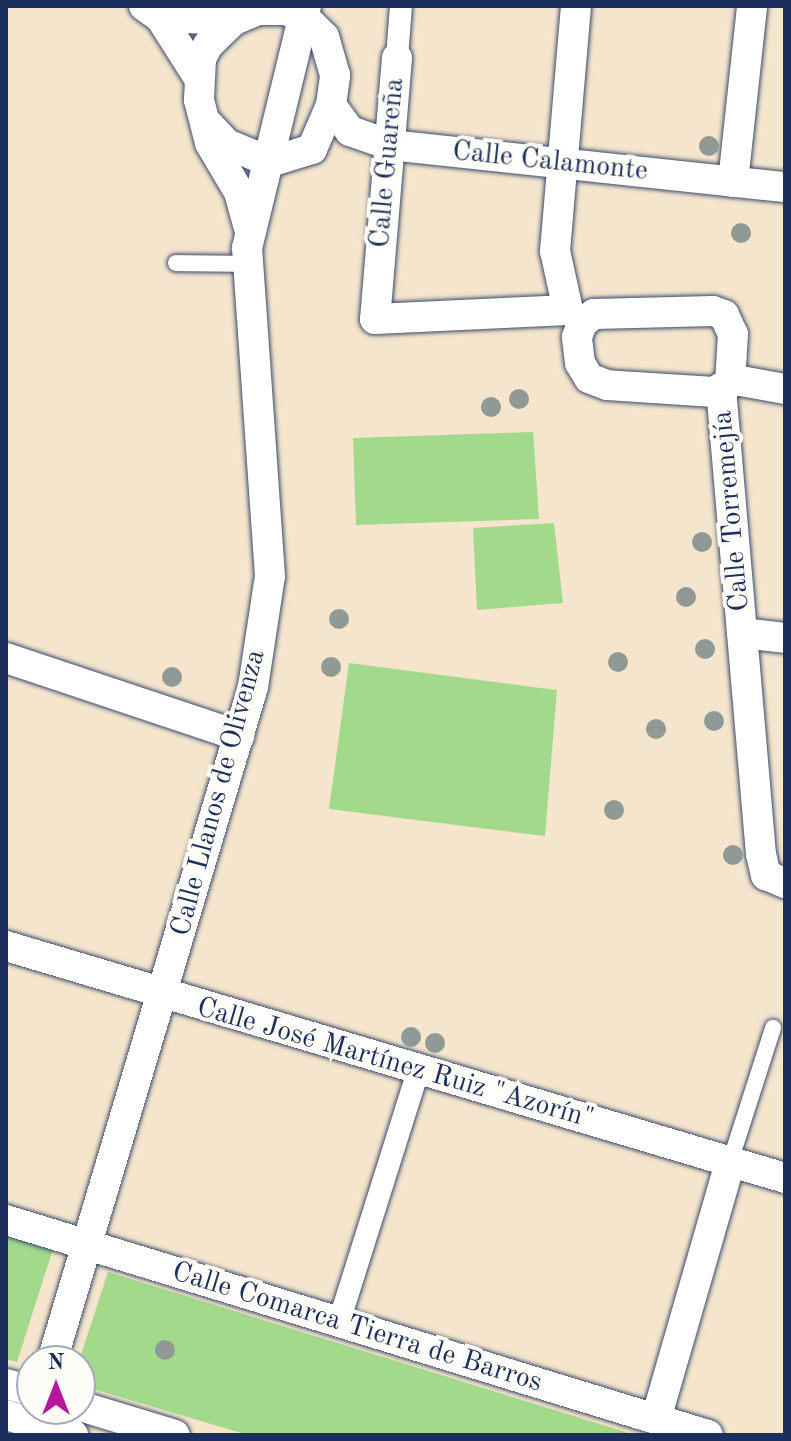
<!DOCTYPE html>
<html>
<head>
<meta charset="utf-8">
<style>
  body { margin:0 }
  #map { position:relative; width:791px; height:1441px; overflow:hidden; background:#f4e5cc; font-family:"Old Standard TT",serif }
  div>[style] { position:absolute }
  .green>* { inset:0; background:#a2d98a }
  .roads { filter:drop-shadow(0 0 2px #3c4a6e) drop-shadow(0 0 2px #3c4a6e) }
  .service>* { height:16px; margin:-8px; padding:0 8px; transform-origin:8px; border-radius:8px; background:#fff }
  .pedestrian>* { height:22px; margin:-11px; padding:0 11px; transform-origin:11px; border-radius:11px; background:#fff }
  .minor>* { height:30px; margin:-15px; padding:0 15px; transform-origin:15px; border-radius:15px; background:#fff }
  .trees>* { width:20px; height:20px; margin:-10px; border-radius:50%; background:#8f9996 }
  span { translate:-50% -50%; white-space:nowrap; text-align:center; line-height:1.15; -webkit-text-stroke:8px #fdfcf7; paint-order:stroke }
  .street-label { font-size:28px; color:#1b2f5e }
  .frame { position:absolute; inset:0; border:8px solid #1b2f5e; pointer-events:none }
  .north { position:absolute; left:16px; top:1345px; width:80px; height:80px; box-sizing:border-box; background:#fdfcf7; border:2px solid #a3aaba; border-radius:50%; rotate:0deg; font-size:22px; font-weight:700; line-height:32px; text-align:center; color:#1b2f5e }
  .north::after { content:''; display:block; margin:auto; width:28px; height:36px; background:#b5179e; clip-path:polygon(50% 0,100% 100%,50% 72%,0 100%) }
</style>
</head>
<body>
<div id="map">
  <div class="green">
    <div style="clip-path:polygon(533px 432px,539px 519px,356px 525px,353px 438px)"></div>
    <div style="clip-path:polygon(554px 523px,563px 603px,477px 610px,473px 528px)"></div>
    <div style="clip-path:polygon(349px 663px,557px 690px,545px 836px,329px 809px)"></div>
    <div style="clip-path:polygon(6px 1235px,53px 1249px,17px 1362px,6px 1359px)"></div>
    <div style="clip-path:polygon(108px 1272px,635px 1435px,248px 1435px,80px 1385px,79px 1361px)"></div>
  </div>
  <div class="roads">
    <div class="service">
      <div style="left:176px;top:263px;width:72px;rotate:0.8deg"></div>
      <div style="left:730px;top:1162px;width:141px;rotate:-72.2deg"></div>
    </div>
    <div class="pedestrian">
      <div style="left:397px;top:58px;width:52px;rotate:-85.6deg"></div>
      <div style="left:338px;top:1325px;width:266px;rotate:-72.5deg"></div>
    </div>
    <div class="minor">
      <div style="left:144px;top:6px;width:19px;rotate:35deg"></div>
      <div style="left:160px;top:17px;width:69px;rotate:57.5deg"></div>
      <div style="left:160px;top:17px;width:74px;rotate:2.3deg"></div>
      <div style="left:397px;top:58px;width:262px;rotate:94.8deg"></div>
      <div style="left:375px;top:319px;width:193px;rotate:-2.7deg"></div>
      <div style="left:331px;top:105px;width:32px;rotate:54deg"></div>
      <div style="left:350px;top:131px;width:42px;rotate:19.3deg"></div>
      <div style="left:390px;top:145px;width:397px;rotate:6.1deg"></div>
      <div style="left:209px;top:125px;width:26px;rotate:47deg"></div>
      <div style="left:227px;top:144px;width:47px;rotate:22.7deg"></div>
      <div style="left:270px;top:162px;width:44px;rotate:-17.2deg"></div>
      <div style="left:312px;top:149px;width:48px;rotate:-66.6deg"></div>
      <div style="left:331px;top:105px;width:30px;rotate:-82deg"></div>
      <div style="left:335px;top:75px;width:40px;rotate:-106deg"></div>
      <div style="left:324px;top:37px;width:28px;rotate:-135deg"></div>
      <div style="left:304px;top:17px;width:20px;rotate:-160deg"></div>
      <div style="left:285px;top:10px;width:27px;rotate:180deg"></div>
      <div style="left:258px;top:10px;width:26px;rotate:157deg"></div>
      <div style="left:234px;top:20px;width:36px;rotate:136deg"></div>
      <div style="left:208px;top:45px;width:16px;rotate:117deg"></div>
      <div style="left:201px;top:59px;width:41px;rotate:92.8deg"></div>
      <div style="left:199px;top:100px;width:44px;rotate:75.7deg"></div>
      <div style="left:210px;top:143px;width:57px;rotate:59.4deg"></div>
      <div style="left:239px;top:192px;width:41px;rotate:74.6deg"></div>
      <div style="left:733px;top:182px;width:177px;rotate:-83.8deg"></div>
      <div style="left:568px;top:310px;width:60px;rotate:-102.4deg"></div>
      <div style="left:555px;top:251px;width:246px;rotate:-85.1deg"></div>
      <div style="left:713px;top:311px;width:12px;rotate:20deg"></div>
      <div style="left:724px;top:315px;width:21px;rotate:65deg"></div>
      <div style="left:733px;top:334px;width:49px;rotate:93.5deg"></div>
      <div style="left:730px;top:383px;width:18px;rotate:151deg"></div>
      <div style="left:714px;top:392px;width:107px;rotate:-176.3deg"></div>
      <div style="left:607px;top:385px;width:19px;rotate:-159deg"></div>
      <div style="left:589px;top:378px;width:17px;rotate:-121deg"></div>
      <div style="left:580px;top:363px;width:26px;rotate:-97deg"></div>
      <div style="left:577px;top:337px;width:15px;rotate:-70deg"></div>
      <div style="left:582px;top:323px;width:15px;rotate:-37deg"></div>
      <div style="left:594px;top:314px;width:119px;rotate:-1.4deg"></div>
      <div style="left:730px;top:379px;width:56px;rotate:10.3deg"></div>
      <div style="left:721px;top:388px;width:468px;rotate:85.1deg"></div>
      <div style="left:761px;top:854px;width:22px;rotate:77deg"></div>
      <div style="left:766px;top:875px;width:21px;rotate:23deg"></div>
      <div style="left:742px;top:633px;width:43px;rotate:6.6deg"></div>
      <div style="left:6px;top:658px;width:246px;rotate:18.5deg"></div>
      <div style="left:6px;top:946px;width:813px;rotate:16.58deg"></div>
      <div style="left:6px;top:1220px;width:734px;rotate:17.03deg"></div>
      <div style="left:52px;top:1361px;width:703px;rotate:-73.39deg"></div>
      <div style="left:253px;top:687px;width:112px;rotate:-81.3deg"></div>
      <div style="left:270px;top:576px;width:329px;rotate:-94deg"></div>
      <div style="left:247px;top:248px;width:249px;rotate:-76.3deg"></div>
      <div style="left:6px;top:1384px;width:27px;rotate:15deg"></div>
      <div style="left:80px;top:1406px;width:99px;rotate:17deg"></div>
      <div style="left:6px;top:1415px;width:70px;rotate:16.6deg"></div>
      <div style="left:656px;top:1419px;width:267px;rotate:-73.9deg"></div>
    </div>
  </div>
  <div class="trees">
    <div style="left:709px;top:146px"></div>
    <div style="left:741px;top:233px"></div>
    <div style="left:519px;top:399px"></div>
    <div style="left:491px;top:407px"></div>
    <div style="left:702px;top:542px"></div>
    <div style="left:686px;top:597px"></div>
    <div style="left:339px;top:619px"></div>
    <div style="left:705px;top:649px"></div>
    <div style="left:618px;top:662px"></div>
    <div style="left:331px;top:667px"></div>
    <div style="left:172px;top:677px"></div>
    <div style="left:714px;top:721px"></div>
    <div style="left:656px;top:729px"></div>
    <div style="left:614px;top:810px"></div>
    <div style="left:733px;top:855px"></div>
    <div style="left:411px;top:1037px"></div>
    <div style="left:435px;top:1043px"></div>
    <div style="left:165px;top:1350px"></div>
  </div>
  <div class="street-label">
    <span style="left:550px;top:162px;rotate:6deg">Calle Calamonte</span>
    <span style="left:388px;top:163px;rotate:-85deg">Calle Guareña</span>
    <span style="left:732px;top:511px;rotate:-95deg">Calle Torremejía</span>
    <span style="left:219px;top:793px;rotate:-75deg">Calle Llanos de Olivenza</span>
    <span style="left:395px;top:1064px;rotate:16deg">Calle José Martínez Ruiz "Azorín"</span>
    <span style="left:357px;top:1328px;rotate:17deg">Calle Comarca Tierra de Barros</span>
  </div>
  <div class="frame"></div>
  <div class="north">N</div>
</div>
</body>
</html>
